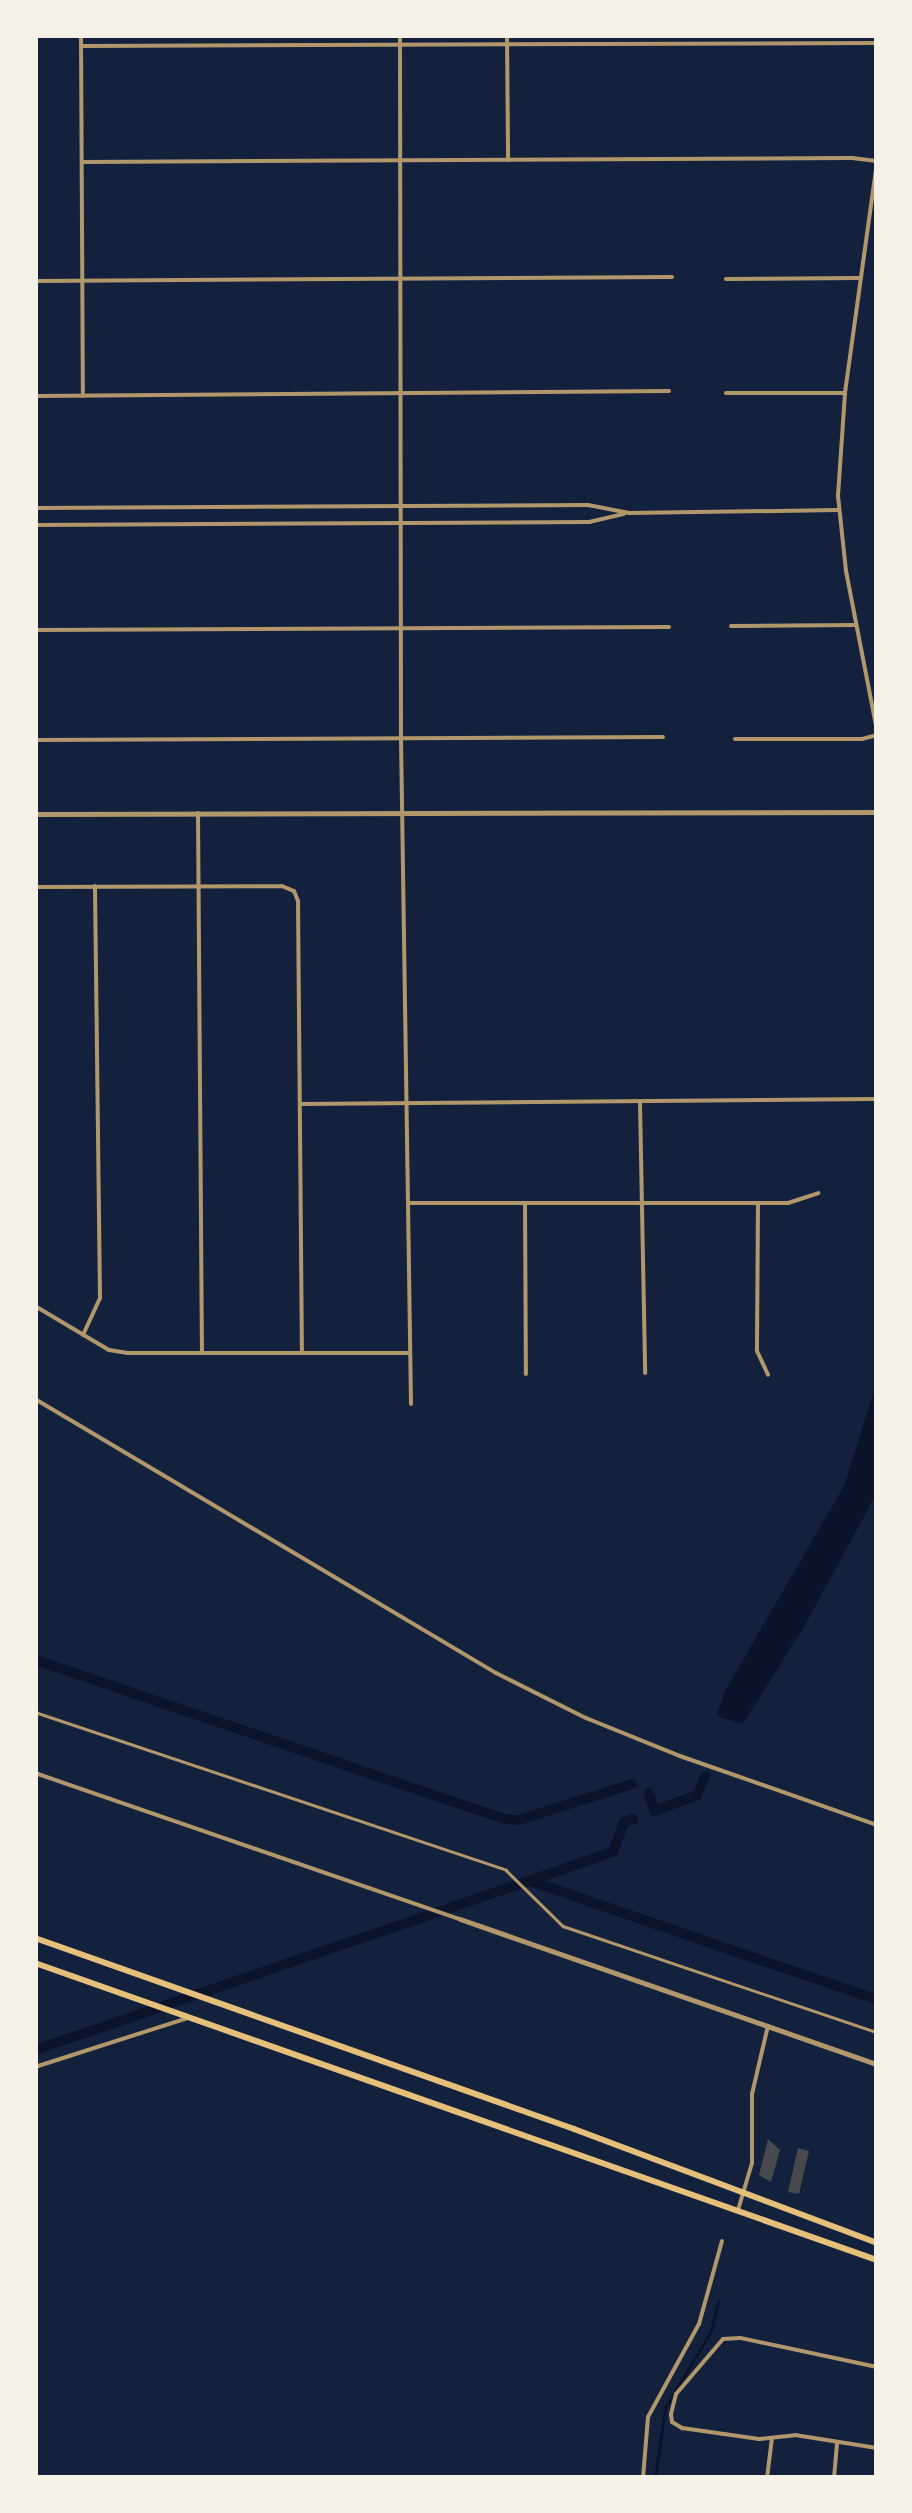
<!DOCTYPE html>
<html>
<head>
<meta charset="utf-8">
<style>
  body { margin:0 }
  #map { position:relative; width:912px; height:2513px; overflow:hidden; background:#14213d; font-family:"Open Sans",sans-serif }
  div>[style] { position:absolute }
  .water>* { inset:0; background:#0b132b }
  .stream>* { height:2.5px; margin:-1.25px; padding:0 1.25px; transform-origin:1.25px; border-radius:1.25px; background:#0b132b }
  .canal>* { height:10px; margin:-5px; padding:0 5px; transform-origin:5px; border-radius:5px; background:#0b132b }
  .building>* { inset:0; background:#48494c }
  .service>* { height:2.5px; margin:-1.25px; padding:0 1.25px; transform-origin:1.25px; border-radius:1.25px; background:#b1986c }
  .minor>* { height:4px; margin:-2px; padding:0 2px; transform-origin:2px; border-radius:2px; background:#b1986c }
  .tertiary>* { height:5px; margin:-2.5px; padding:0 2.5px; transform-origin:2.5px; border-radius:2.5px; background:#b1986c }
  .trunk>* { height:6px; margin:-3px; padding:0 3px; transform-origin:3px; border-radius:3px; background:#e5c07b }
  span { translate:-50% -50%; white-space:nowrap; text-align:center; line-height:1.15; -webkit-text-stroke:8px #f6f1e7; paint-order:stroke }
  .frame { position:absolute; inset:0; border:38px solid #f6f1e7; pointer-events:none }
</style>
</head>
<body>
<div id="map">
  <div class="water">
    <div style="clip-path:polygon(877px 1381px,877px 1493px,805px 1625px,743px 1724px,716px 1716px,726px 1689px,844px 1486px)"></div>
  </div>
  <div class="stream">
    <div style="left:655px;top:2478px;width:71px;rotate:-81.9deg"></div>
    <div style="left:665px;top:2408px;width:90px;rotate:-59.1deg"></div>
    <div style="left:711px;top:2331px;width:30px;rotate:-76deg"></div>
  </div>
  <div class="canal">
    <div style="left:35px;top:1660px;width:496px;rotate:18.7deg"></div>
    <div style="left:505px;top:1819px;width:14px;rotate:4deg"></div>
    <div style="left:519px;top:1820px;width:119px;rotate:-17.7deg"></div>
    <div style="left:649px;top:1793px;width:19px;rotate:74deg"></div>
    <div style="left:654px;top:1811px;width:46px;rotate:-20.4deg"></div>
    <div style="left:697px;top:1795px;width:21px;rotate:-67deg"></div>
    <div style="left:530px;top:1881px;width:367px;rotate:18.9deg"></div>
    <div style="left:35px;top:2050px;width:611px;rotate:-18.91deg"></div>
    <div style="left:613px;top:1852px;width:32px;rotate:-70deg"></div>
    <div style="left:624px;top:1822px;width:10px;rotate:-17deg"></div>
  </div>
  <div class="building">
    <div style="clip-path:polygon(768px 2139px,780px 2150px,771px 2182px,759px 2175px)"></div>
    <div style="clip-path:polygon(798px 2148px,809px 2151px,799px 2194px,788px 2192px)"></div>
  </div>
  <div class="service">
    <div style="left:35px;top:1712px;width:497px;rotate:18.5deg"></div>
    <div style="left:506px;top:1870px;width:80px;rotate:44.5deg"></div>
    <div style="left:563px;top:1926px;width:331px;rotate:18.7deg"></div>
  </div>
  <div class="minor">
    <div style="left:81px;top:35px;width:361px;rotate:89.7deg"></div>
    <div style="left:400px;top:35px;width:702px;rotate:89.92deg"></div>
    <div style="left:401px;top:737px;width:667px;rotate:89.14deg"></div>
    <div style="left:507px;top:35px;width:125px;rotate:89.5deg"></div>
    <div style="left:81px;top:46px;width:796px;rotate:-0.22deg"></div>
    <div style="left:82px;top:162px;width:770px;rotate:-0.3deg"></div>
    <div style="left:852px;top:158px;width:25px;rotate:7deg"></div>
    <div style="left:877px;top:162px;width:233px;rotate:97.9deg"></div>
    <div style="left:845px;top:393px;width:103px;rotate:93.9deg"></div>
    <div style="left:838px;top:496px;width:75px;rotate:83.9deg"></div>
    <div style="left:846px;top:571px;width:162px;rotate:79deg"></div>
    <div style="left:726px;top:279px;width:133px;rotate:-0.4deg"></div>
    <div style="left:35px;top:281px;width:637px;rotate:-0.36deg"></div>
    <div style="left:726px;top:393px;width:119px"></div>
    <div style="left:35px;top:396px;width:634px;rotate:-0.45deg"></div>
    <div style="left:35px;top:508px;width:553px;rotate:-0.31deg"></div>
    <div style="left:588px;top:505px;width:42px;rotate:11deg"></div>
    <div style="left:629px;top:513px;width:209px;rotate:-0.8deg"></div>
    <div style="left:35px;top:525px;width:554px;rotate:-0.31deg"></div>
    <div style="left:589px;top:522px;width:36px;rotate:-13deg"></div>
    <div style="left:731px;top:626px;width:125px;rotate:-0.5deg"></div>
    <div style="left:35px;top:630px;width:634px;rotate:-0.27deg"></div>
    <div style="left:735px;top:739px;width:127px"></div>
    <div style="left:862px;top:739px;width:16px;rotate:-15deg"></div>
    <div style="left:35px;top:740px;width:628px;rotate:-0.27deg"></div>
    <div style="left:198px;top:813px;width:540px;rotate:89.58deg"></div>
    <div style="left:35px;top:887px;width:247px;rotate:-0.2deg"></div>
    <div style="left:282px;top:886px;width:13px;rotate:23deg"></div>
    <div style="left:294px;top:891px;width:11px;rotate:68deg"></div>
    <div style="left:298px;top:901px;width:451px;rotate:89.5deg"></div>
    <div style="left:640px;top:1103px;width:270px;rotate:88.9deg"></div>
    <div style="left:300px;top:1104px;width:574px;rotate:-0.5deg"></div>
    <div style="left:409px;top:1203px;width:379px"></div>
    <div style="left:788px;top:1203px;width:32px;rotate:-18deg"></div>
    <div style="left:525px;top:1203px;width:171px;rotate:89.7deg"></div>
    <div style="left:758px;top:1203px;width:148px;rotate:90.4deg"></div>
    <div style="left:757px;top:1351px;width:26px;rotate:65deg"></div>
    <div style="left:35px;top:1306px;width:86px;rotate:30.7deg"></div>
    <div style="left:109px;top:1350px;width:19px;rotate:9deg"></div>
    <div style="left:128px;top:1353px;width:282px"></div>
    <div style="left:83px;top:1335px;width:41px;rotate:-65.3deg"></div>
    <div style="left:100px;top:1298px;width:412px;rotate:-90.7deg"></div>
    <div style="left:35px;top:1399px;width:536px;rotate:30.73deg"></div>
    <div style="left:496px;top:1673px;width:101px;rotate:26.6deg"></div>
    <div style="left:586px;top:1718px;width:101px;rotate:22deg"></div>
    <div style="left:680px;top:1756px;width:209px;rotate:19.3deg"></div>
    <div style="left:35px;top:1773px;width:449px;rotate:19deg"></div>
    <div style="left:35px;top:2067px;width:161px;rotate:-17.8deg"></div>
    <div style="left:738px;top:2210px;width:49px;rotate:-73.4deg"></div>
    <div style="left:752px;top:2163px;width:69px;rotate:-90deg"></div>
    <div style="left:752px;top:2094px;width:70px;rotate:-76.8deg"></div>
    <div style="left:877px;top:2367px;width:140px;rotate:-168deg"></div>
    <div style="left:740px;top:2338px;width:17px;rotate:177deg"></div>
    <div style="left:723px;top:2339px;width:72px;rotate:130.5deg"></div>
    <div style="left:676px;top:2394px;width:21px;rotate:104deg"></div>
    <div style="left:671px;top:2414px;width:8px;rotate:83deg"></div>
    <div style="left:672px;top:2422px;width:12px;rotate:31deg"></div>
    <div style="left:682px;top:2428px;width:78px;rotate:8.1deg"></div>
    <div style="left:759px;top:2439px;width:36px;rotate:-6deg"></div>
    <div style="left:795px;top:2435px;width:83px;rotate:9deg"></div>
    <div style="left:643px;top:2478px;width:61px;rotate:-85.3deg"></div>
    <div style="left:648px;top:2417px;width:106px;rotate:-61.3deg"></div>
    <div style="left:699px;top:2324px;width:86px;rotate:-74.5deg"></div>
    <div style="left:767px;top:2478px;width:40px;rotate:-82.9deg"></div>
    <div style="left:834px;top:2478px;width:36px;rotate:-85deg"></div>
  </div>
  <div class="tertiary">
    <div style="left:35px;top:814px;width:842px;rotate:-0.14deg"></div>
    <div style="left:460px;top:1919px;width:441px;rotate:19.2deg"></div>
  </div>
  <div class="trunk">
    <div style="left:35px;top:1938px;width:572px;rotate:19.51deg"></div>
    <div style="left:574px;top:2129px;width:324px;rotate:20.6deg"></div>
    <div style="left:35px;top:1963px;width:893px;rotate:19.43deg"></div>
  </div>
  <div class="frame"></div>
</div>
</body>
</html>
